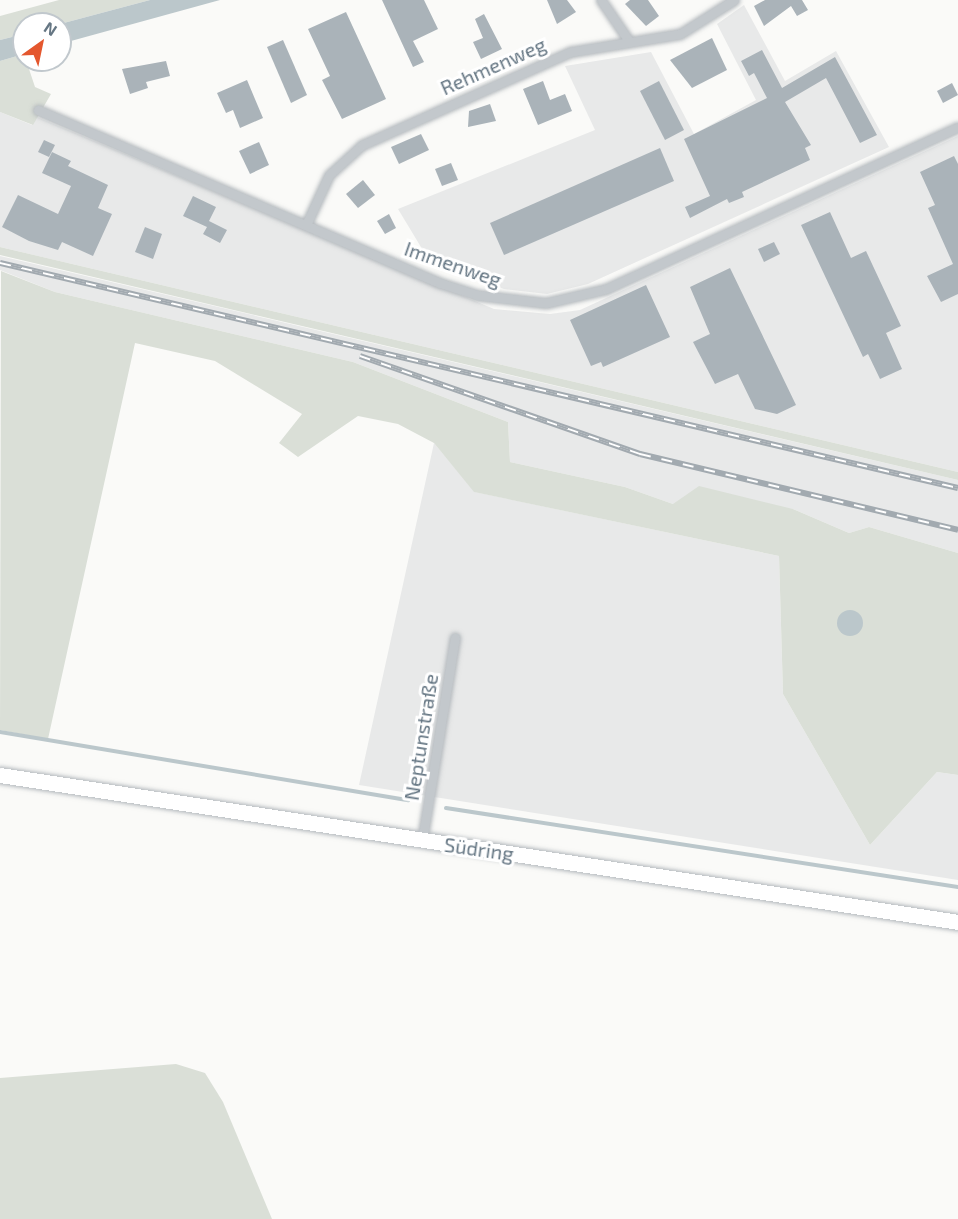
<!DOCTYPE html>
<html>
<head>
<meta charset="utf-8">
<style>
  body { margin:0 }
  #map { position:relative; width:958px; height:1219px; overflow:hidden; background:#fafaf8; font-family:"Exo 2",sans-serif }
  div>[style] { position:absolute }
  .built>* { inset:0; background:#e8e9e9 }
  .green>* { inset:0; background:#dadfd7 }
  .water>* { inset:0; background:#bbc7cb }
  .round { border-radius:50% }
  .stream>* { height:4px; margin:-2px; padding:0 2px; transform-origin:2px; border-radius:2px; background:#bbc7cb }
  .building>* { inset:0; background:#aab3b9 }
  .roads { filter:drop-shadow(0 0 2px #b5babe) drop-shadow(0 0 2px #b5babe) }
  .minor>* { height:9px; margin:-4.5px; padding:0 4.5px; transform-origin:4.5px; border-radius:4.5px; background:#c3c8cc }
  .primary>* { height:15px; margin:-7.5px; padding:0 7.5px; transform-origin:7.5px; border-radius:7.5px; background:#fff }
  .rail>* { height:6px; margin-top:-3px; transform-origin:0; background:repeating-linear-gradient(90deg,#fff 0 11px,#a2aab0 0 22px); box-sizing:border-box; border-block:2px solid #a2aab0 }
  span { translate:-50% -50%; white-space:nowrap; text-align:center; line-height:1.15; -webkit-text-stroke:6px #fff; paint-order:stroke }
  .street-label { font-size:20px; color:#657683 }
  .north { position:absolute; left:12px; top:12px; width:60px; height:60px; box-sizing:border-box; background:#fff; border:2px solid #c1c8cd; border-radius:50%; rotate:33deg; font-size:16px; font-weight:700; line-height:24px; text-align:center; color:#657683 }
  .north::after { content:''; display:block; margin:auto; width:21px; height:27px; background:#e4572e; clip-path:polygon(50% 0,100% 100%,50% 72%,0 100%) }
</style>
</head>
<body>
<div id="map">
  <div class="built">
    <div style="clip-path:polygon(744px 5px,785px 81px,836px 51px,889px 147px,588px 284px,547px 294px,504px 289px,430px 262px,398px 209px,595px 130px,565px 66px,651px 52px,694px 134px,756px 100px,717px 24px)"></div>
    <div style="clip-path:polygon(0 112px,32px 125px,37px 117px,494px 309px,550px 314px,580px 310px,958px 136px,958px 472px,0 247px)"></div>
    <div style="clip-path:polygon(0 256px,958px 480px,958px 553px,869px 527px,849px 533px,793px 509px,673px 504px,625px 487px,510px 462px,508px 422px,353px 362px,55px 292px,0 270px)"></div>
    <div style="clip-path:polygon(434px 443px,475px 492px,779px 556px,783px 694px,870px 845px,937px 772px,958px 775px,958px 880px,359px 785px)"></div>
  </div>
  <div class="green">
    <div style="clip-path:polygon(59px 0,150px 0,60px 24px,24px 24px,24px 34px,0 40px,0 16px)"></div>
    <div style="clip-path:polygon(24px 54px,35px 87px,51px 94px,33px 125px,0 112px,0 61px)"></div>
    <div style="clip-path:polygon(0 247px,958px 472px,958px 480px,0 255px)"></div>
    <div style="clip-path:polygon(1px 271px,55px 292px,353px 362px,508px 422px,510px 462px,625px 487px,673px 504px,699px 486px,793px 509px,849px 533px,869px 527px,958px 553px,958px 775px,937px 772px,870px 845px,783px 694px,779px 556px,474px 492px,434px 443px,398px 424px,358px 416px,298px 457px,279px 443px,302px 414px,215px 361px,135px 343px,48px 739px,0 730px)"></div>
    <div style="clip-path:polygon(176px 1064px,205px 1073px,223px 1102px,272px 1219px,0 1219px,0 1078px)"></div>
  </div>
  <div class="water">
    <div style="clip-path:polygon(150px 0,220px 0,60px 44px,60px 24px)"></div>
    <div style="clip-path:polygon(24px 34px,24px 54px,0 61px,0 40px)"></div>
    <div class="round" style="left:837px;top:610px;width:26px;height:26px"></div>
  </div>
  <div class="stream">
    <div style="left:0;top:732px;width:414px;rotate:9.5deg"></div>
    <div style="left:446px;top:808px;width:518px;rotate:8.77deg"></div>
  </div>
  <div class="building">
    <div style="clip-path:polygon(382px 0,424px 0,438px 29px,413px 41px,424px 62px,413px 67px)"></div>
    <div style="clip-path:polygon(547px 0,567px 0,576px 12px,557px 24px)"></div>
    <div style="clip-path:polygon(630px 0,648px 0,659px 16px,646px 26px,625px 4px)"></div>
    <div style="clip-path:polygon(765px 0,802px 0,808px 10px,797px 16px,791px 6px,764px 26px,754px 6px)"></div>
    <div style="clip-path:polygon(346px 12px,386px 99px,342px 119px,322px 80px,330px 76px,308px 29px)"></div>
    <div style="clip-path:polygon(484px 14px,502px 49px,481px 59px,473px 42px,483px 38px,475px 19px)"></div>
    <div style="clip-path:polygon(712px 38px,727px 70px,692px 88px,670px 60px)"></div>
    <div style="clip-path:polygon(283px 40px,307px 95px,291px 103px,267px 47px)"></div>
    <div style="clip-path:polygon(762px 50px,782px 88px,835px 57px,877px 135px,860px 143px,826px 78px,785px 102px,811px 145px,805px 148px,810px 160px,742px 192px,744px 197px,729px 203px,727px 199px,690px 218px,685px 207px,710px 196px,684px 139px,767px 98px,754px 73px,749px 76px,741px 61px)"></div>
    <div style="clip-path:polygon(166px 61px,170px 76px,146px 82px,148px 88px,130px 94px,122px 69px)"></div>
    <div style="clip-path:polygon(247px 80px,263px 118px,240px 128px,233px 110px,226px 113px,217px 93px)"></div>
    <div style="clip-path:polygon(543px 81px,550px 100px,565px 94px,572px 111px,538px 125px,523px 89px)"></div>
    <div style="clip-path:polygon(659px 81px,684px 130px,665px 140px,640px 91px)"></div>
    <div style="clip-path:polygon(952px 83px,958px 95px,943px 103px,937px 91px)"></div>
    <div style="clip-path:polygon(490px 104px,496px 121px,468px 127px,469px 111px)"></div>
    <div style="clip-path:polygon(421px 134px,429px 150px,399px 164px,391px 147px)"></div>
    <div style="clip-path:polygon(44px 140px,55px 145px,49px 157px,38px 152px)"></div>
    <div style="clip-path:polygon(259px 142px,269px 165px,250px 174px,239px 151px)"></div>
    <div style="clip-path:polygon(660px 148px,674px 181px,504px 255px,490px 223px)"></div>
    <div style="clip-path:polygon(52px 152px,71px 161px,68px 166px,108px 185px,98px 208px,112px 214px,93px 256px,62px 242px,58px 250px,29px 241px,2px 227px,18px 195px,58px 214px,71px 186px,42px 173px)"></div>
    <div style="clip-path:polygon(954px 156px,958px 164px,958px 294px,941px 302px,927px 276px,953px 264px,928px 208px,935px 205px,920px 172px)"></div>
    <div style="clip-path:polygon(451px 163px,458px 180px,442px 186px,435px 169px)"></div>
    <div style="clip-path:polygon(363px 180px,375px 195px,358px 208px,346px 194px)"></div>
    <div style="clip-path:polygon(193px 196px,216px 207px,209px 221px,227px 230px,220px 243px,203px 234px,207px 227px,183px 216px)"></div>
    <div style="clip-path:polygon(830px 212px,851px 258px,866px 251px,901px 326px,886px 333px,902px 369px,880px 379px,868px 354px,863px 357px,801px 225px)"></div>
    <div style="clip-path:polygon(389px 214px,396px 228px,385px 234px,377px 221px)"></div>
    <div style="clip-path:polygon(145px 227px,162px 234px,153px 259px,135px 252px)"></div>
    <div style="clip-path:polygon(774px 242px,780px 254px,764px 262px,758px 249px)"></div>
    <div style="clip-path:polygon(730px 268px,796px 405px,777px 414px,755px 409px,738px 374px,715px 384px,693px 342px,710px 334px,690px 287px)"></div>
    <div style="clip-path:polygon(646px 285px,670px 337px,603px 367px,601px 362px,591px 366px,570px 320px)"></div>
  </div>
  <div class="roads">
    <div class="minor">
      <div style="left:601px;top:0;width:50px;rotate:55.7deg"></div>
      <div style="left:38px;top:110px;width:438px;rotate:23.3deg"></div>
      <div style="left:440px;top:283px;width:38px;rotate:18deg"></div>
      <div style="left:476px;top:295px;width:70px;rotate:6.5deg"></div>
      <div style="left:546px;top:303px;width:62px;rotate:-13.1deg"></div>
      <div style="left:606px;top:289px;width:387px;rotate:-24.7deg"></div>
      <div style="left:306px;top:225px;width:55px;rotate:-65.3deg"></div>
      <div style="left:329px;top:175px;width:45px;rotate:-42.3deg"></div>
      <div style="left:362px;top:145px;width:228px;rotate:-24.1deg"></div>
      <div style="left:570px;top:52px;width:111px;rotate:-9.3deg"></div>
      <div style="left:680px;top:34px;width:64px;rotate:-32.2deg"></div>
      <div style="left:422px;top:841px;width:206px;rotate:-80.8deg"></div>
    </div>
    <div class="primary">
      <div style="left:0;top:775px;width:969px;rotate:8.72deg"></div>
    </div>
  </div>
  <div class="rail">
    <div style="left:0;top:263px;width:984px;rotate:13.22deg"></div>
    <div style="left:360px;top:356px;width:297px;rotate:19.3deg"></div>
    <div style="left:640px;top:454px;width:327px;rotate:13.4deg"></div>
  </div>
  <div class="street-label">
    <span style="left:493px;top:66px;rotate:-24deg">Rehmenweg</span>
    <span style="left:453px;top:264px;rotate:19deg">Immenweg</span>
    <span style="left:421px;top:737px;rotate:-81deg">Neptunstraße</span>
    <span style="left:479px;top:849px;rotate:8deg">Südring</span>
  </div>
  <div class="north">N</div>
</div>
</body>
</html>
